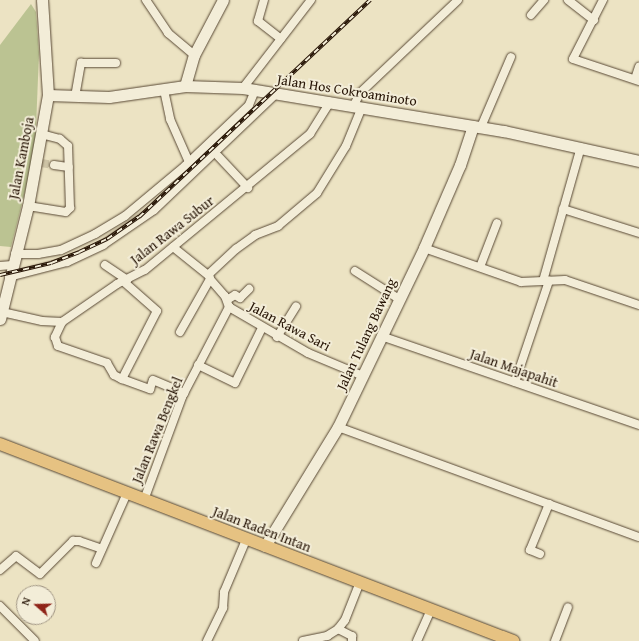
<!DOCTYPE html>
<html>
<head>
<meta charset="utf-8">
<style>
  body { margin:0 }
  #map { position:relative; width:639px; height:641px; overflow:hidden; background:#ece3c3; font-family:"Gentium Book Plus",serif }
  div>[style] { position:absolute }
  .green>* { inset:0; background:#bbc392 }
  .street-tunnel>* { height:8px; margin-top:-4px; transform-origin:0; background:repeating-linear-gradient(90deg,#cec4a6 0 8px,transparent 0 12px) }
  .roads { filter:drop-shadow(0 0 1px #584834) drop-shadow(0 0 1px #584834) }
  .street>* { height:8px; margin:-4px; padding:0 4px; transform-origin:4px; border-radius:4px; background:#f3edd8 }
  .secondary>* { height:11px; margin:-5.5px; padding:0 5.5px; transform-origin:5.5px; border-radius:5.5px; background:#f3edd8 }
  .primary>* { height:12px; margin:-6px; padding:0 6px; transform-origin:6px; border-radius:6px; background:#e6c282 }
  .rail>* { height:3.5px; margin-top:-1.75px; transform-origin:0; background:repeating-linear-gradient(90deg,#f3edd8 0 6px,#261405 0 12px); box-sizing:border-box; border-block:1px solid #261405 }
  span { translate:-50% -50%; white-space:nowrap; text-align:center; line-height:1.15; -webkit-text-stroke:4px #f3edd8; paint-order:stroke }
  .street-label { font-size:14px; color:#261405 }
  .north { position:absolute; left:16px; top:585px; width:40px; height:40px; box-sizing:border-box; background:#f3edd8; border:1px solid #a19684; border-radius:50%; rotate:290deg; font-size:11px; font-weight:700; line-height:16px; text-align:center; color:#261405 }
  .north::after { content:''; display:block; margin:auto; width:14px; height:18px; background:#8f2418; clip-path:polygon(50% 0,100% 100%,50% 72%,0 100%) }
</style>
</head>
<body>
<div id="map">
  <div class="green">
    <div style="clip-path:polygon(31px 4px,36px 12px,39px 53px,35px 152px,11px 247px,0 246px,0 45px)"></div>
  </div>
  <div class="street-tunnel">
    <div style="left:41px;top:163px;width:13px;rotate:9deg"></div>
  </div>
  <div class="roads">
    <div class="street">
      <div style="left:146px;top:0;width:40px;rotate:56deg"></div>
      <div style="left:168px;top:33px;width:34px;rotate:40deg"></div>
      <div style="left:264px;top:0;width:22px;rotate:106deg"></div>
      <div style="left:258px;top:21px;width:29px;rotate:38deg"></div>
      <div style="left:568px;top:0;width:33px;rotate:38deg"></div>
      <div style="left:603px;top:0;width:66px;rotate:117deg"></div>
      <div style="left:573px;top:59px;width:70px;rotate:18.4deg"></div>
      <div style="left:531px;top:15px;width:20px;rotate:-49deg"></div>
      <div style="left:635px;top:79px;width:13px;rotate:-72deg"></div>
      <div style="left:243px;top:88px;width:111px;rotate:-52.3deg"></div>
      <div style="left:164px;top:90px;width:30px;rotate:78deg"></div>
      <div style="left:170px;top:119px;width:47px;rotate:66.2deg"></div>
      <div style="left:75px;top:97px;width:35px;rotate:-80deg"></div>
      <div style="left:81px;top:63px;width:35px"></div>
      <div style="left:354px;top:105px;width:13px;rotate:-63deg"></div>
      <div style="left:360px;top:93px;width:135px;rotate:-43.5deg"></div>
      <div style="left:481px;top:127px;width:76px;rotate:-66.8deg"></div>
      <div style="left:218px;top:156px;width:44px;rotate:46.8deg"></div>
      <div style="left:54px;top:165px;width:15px;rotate:8deg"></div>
      <div style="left:28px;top:206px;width:38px;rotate:9deg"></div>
      <div style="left:66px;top:212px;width:6px;rotate:-45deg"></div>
      <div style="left:70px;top:208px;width:62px;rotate:-91.8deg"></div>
      <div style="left:68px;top:146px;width:11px;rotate:-139deg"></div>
      <div style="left:60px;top:139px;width:20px;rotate:-165deg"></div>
      <div style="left:563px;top:209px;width:80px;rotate:17.5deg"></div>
      <div style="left:173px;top:247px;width:45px;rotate:38.7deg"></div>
      <div style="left:424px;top:248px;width:103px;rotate:19.3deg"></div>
      <div style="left:521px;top:282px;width:44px;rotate:-2.6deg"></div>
      <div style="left:565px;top:280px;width:78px;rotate:18.7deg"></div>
      <div style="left:15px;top:254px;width:23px"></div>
      <div style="left:38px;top:254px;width:23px;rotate:-10deg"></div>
      <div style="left:61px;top:250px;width:38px;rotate:-25deg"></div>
      <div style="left:95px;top:234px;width:35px;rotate:-31deg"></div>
      <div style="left:125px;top:216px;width:78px;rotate:-39.8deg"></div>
      <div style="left:185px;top:166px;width:88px;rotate:-43.6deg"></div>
      <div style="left:249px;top:105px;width:16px;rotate:-68deg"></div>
      <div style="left:105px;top:265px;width:27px;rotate:34deg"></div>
      <div style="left:0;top:266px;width:12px;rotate:-5deg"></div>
      <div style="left:480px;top:267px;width:47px;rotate:-68.9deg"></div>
      <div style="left:355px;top:271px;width:52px;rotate:32.5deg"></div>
      <div style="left:9px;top:277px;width:60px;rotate:-14.5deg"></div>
      <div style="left:67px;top:262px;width:40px;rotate:-25deg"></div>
      <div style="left:103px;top:245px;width:62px;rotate:-34.5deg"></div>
      <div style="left:154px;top:210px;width:168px;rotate:-43.6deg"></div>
      <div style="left:210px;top:279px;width:5px;rotate:-101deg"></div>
      <div style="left:209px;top:274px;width:37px;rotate:-43deg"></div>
      <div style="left:236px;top:249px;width:24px;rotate:-36deg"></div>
      <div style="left:255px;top:235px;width:25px;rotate:-21deg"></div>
      <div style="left:278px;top:226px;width:51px;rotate:-40.2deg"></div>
      <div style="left:317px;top:193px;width:55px;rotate:-58.3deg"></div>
      <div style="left:346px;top:146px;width:42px;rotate:-67.7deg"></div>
      <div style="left:210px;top:279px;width:23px;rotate:49deg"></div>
      <div style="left:225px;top:296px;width:12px;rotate:70deg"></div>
      <div style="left:543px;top:281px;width:139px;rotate:-74.2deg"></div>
      <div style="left:227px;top:300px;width:9px;rotate:-32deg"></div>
      <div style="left:235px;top:295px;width:6px;rotate:31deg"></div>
      <div style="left:240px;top:298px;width:13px;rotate:-45deg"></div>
      <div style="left:229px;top:307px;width:91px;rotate:30.2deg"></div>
      <div style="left:308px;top:353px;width:60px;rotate:22.7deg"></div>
      <div style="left:2px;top:312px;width:41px;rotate:12.7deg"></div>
      <div style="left:42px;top:321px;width:20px;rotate:3deg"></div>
      <div style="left:62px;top:322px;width:67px;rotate:-34.6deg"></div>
      <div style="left:117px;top:284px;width:31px;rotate:-27deg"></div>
      <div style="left:145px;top:270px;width:214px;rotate:-39.5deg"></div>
      <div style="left:310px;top:134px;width:38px;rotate:-58deg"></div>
      <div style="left:62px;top:322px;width:17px;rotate:115deg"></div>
      <div style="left:55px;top:337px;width:9px;rotate:72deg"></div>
      <div style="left:58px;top:346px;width:52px;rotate:19.1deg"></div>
      <div style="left:107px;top:363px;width:14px;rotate:60deg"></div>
      <div style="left:114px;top:375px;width:9px;rotate:27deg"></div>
      <div style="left:122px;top:379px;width:30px;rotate:20deg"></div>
      <div style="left:150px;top:389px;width:9px;rotate:-72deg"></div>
      <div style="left:153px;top:380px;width:34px;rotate:23deg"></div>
      <div style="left:180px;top:332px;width:61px;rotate:-60.5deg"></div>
      <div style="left:381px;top:336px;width:273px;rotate:19deg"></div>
      <div style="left:277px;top:337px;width:36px;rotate:-58deg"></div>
      <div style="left:198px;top:365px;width:41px;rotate:25.9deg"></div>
      <div style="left:235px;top:383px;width:61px;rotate:-63.9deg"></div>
      <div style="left:122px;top:379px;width:76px;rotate:-62.8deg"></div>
      <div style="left:157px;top:311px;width:45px;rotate:-138.6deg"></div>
      <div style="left:515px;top:382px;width:107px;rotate:-71.4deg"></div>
      <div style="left:338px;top:427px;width:320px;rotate:20.1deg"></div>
      <div style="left:144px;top:500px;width:110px;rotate:-69.7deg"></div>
      <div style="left:182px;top:397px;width:102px;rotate:-62.4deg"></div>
      <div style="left:540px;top:554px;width:11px;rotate:-158deg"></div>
      <div style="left:530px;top:550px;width:50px;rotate:-67.6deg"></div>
      <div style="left:96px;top:563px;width:77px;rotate:-66.1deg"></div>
      <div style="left:0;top:570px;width:21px;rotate:-41deg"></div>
      <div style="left:16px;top:556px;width:30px;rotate:37deg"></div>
      <div style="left:40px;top:574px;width:47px;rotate:-45deg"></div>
      <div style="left:73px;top:541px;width:6px"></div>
      <div style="left:79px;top:541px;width:24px;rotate:19deg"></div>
      <div style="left:0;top:606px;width:49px;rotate:45deg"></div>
      <div style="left:338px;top:629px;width:16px;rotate:27deg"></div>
      <div style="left:352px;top:636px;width:5px;rotate:90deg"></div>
      <div style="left:207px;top:641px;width:37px;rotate:-64deg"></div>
      <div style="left:223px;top:608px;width:16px;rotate:-86deg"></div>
      <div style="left:224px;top:592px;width:56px;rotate:-67.1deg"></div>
      <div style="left:303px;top:641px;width:25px;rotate:-12deg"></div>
      <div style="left:327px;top:636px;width:13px;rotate:-32deg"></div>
      <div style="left:338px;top:629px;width:11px;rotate:-52deg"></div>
      <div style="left:345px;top:620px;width:41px;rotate:-68.5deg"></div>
      <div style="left:417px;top:641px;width:35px;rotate:-66deg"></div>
      <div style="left:555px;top:641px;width:36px;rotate:-69deg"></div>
    </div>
    <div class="secondary">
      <div style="left:185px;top:86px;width:32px;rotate:-74deg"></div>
      <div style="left:194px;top:55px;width:62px;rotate:-62.2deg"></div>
      <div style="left:48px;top:95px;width:61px;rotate:1.9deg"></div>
      <div style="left:109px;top:97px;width:77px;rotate:-8.2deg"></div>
      <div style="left:185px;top:86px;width:58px;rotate:2deg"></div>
      <div style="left:243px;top:88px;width:265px;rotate:9.4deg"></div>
      <div style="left:504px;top:131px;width:138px;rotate:12.5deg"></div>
      <div style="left:0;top:319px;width:116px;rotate:-76.1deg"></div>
      <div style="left:28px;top:206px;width:113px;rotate:-79.8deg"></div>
      <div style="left:48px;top:95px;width:95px;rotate:-93.6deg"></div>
      <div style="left:265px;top:546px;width:140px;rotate:-58.5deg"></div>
      <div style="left:338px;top:427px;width:199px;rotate:-64.3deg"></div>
      <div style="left:424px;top:248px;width:90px;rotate:-66.6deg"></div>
      <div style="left:460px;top:165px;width:41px;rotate:-71.6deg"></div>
    </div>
    <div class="primary">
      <div style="left:0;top:444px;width:550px;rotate:21.01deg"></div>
    </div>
  </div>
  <div class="rail">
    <div style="left:0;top:275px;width:52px;rotate:-13.2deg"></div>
    <div style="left:51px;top:263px;width:30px;rotate:-21deg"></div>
    <div style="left:79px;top:252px;width:31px;rotate:-25deg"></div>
    <div style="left:107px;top:239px;width:39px;rotate:-35deg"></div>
    <div style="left:139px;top:217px;width:317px;rotate:-43.2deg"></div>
  </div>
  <div class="street-label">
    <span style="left:347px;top:90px;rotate:9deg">Jalan Hos Cokroaminoto</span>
    <span style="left:21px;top:158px;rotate:-79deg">Jalan Kamboja</span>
    <span style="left:172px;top:230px;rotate:-38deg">Jalan Rawa Subur</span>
    <span style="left:290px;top:326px;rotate:28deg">Jalan Rawa Sari</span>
    <span style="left:366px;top:334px;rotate:-65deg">Jalan Tulang Bawang</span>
    <span style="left:514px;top:368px;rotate:19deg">Jalan Majapahit</span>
    <span style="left:157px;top:430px;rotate:-68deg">Jalan Rawa Bengkel</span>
    <span style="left:262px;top:529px;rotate:21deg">Jalan Raden Intan</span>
  </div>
  <div class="north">N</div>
</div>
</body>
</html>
